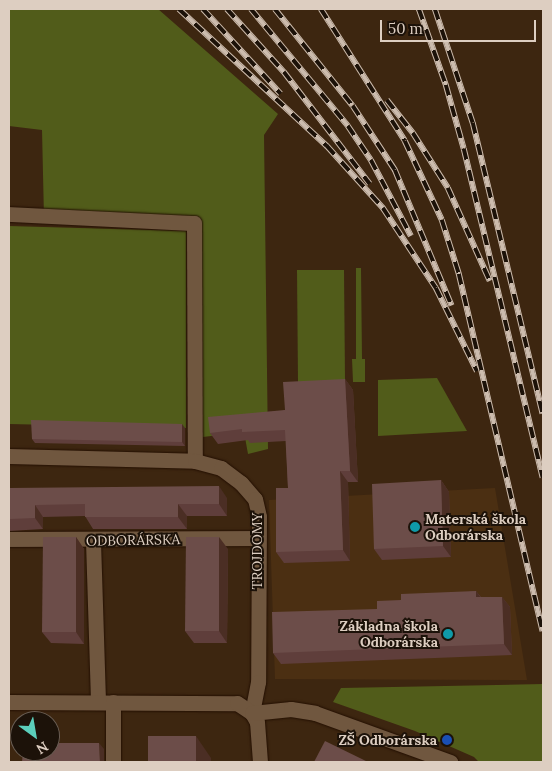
<!DOCTYPE html>
<html>
<head>
<meta charset="utf-8">
<style>
  body { margin:0 }
  #map { position:relative; width:552px; height:771px; overflow:hidden; background:#3d2610; font-family:Lora,serif }
  div>[style] { position:absolute }
  .built>* { inset:0; background:#4b2f12 }
  .green>* { inset:0; background:#515c1a }
  .roads { filter:drop-shadow(0 0 1px #230f00) drop-shadow(0 0 1px #230f00) }
  .minor>* { height:15px; margin:-7.5px; padding:0 7.5px; transform-origin:7.5px; border-radius:7.5px; background:#70573f }
  .rail>* { height:5.5px; margin-top:-2.75px; transform-origin:0; background:repeating-linear-gradient(90deg,#1c1209 0 11px,#ccbcae 0 22px); box-sizing:border-box; border-block:1px solid #ccbcae }
  .wall>* { inset:0; background:#5f3e3b }
  .shaded-wall>* { inset:0; background:#4b2e24 }
  .building>* { inset:0; background:#6c4d49 }
  .dots>* { width:14px; height:14px; translate:-50% -50%; box-sizing:border-box; border:2px solid #1c1209; border-radius:50% }
  span { translate:-50% -50%; white-space:nowrap; text-align:center; line-height:1.15; -webkit-text-stroke:4px #1c1209; paint-order:stroke }
  .poi-label { font-size:14px; color:#ddcec1; font-weight:700 }
  .left { translate:0 -50%; text-align:left }
  .right { translate:-100% -50%; text-align:right }
  .street-label { font-size:14px; color:#ddcec1 }
  .frame { position:absolute; inset:0; border:10px solid #ddcec1; pointer-events:none }
  .north { position:absolute; left:10px; top:711px; width:50px; height:50px; box-sizing:border-box; background:#1c1209; border:1px solid #695d53; border-radius:50%; rotate:148deg; font-size:14px; font-weight:700; line-height:20px; text-align:center; color:#ddcec1 }
  .north::after { content:''; display:block; margin:auto; width:18px; height:22px; background:#5bcebb; clip-path:polygon(50% 0,100% 100%,50% 72%,0 100%) }
  .scale { position:absolute; left:380px; top:20px; width:156px; height:22px; box-sizing:border-box; border:2px solid #ddcec1; border-top:0; padding-left:6px; font-size:15px; line-height:18px; white-space:nowrap; color:#ddcec1; -webkit-text-stroke:4px #1c1209; paint-order:stroke }
</style>
</head>
<body>
<div id="map">
  <div class="built">
    <div style="clip-path:polygon(495px 488px,527px 680px,275px 679px,269px 500px)"></div>
  </div>
  <div class="green">
    <div style="clip-path:polygon(9px 9px,158px 9px,278px 114px,264px 135px,268px 449px,248px 454px,244px 432px,203px 437px,197px 222px,44px 218px,42px 130px,9px 126px)"></div>
    <div style="clip-path:polygon(9px 226px,186px 231px,186px 428px,9px 424px)"></div>
    <div style="clip-path:polygon(356px 268px,361px 268px,362px 359px,365px 359px,365px 382px,353px 382px,352px 359px,356px 359px)"></div>
    <div style="clip-path:polygon(297px 270px,344px 270px,345px 381px,298px 382px)"></div>
    <div style="clip-path:polygon(437px 378px,467px 431px,378px 436px,378px 380px)"></div>
    <div style="clip-path:polygon(543px 684px,543px 762px,479px 762px,474px 757px,415px 731px,333px 702px,341px 688px)"></div>
  </div>
  <div class="roads">
    <div class="minor">
      <div style="left:9px;top:214px;width:185px;rotate:2.8deg"></div>
      <div style="left:194px;top:223px;width:238px;rotate:89.8deg"></div>
      <div style="left:9px;top:456px;width:186px;rotate:1.5deg"></div>
      <div style="left:195px;top:461px;width:27px;rotate:15deg"></div>
      <div style="left:221px;top:468px;width:25px;rotate:37deg"></div>
      <div style="left:241px;top:483px;width:21px;rotate:49deg"></div>
      <div style="left:255px;top:499px;width:18px;rotate:77deg"></div>
      <div style="left:259px;top:517px;width:165px;rotate:90.3deg"></div>
      <div style="left:258px;top:682px;width:32px;rotate:101deg"></div>
      <div style="left:9px;top:539px;width:249px;rotate:-0.2deg"></div>
      <div style="left:93px;top:541px;width:161px;rotate:88.2deg"></div>
      <div style="left:9px;top:702px;width:228px;rotate:0.3deg"></div>
      <div style="left:237px;top:703px;width:18px;rotate:34deg"></div>
      <div style="left:252px;top:713px;width:10px;rotate:61deg"></div>
      <div style="left:257px;top:722px;width:40px;rotate:85.7deg"></div>
      <div style="left:113px;top:702px;width:60px;rotate:90deg"></div>
      <div style="left:252px;top:713px;width:39px;rotate:-6deg"></div>
      <div style="left:291px;top:709px;width:24px;rotate:9deg"></div>
      <div style="left:315px;top:713px;width:144px;rotate:19.9deg"></div>
    </div>
  </div>
  <div class="rail">
    <div style="left:179px;top:9px;width:202px;rotate:42.8deg"></div>
    <div style="left:327px;top:146px;width:84px;rotate:47.9deg"></div>
    <div style="left:383px;top:208px;width:96px;rotate:56.5deg"></div>
    <div style="left:436px;top:288px;width:93px;rotate:63.7deg"></div>
    <div style="left:203px;top:9px;width:115px;rotate:47.5deg"></div>
    <div style="left:227px;top:9px;width:85px;rotate:47.9deg"></div>
    <div style="left:284px;top:72px;width:141px;rotate:52.5deg"></div>
    <div style="left:251px;top:9px;width:152px;rotate:50.3deg"></div>
    <div style="left:348px;top:126px;width:41px;rotate:55.9deg"></div>
    <div style="left:371px;top:160px;width:86px;rotate:62.2deg"></div>
    <div style="left:275px;top:9px;width:124px;rotate:51.2deg"></div>
    <div style="left:353px;top:106px;width:77px;rotate:56.7deg"></div>
    <div style="left:395px;top:170px;width:147px;rotate:67.3deg"></div>
    <div style="left:321px;top:9px;width:156px;rotate:57.5deg"></div>
    <div style="left:405px;top:141px;width:87px;rotate:64.9deg"></div>
    <div style="left:442px;top:220px;width:57px;rotate:72.5deg"></div>
    <div style="left:459px;top:274px;width:367px;rotate:76.8deg"></div>
    <div style="left:419px;top:9px;width:81px;rotate:70.4deg"></div>
    <div style="left:446px;top:85px;width:66px;rotate:74.3deg"></div>
    <div style="left:464px;top:149px;width:338px;rotate:76.5deg"></div>
    <div style="left:435px;top:9px;width:120px;rotate:71.6deg"></div>
    <div style="left:473px;top:123px;width:299px;rotate:76.5deg"></div>
    <div style="left:387px;top:100px;width:42px;rotate:51.8deg"></div>
    <div style="left:413px;top:133px;width:65px;rotate:57.5deg"></div>
    <div style="left:448px;top:188px;width:102px;rotate:65.7deg"></div>
  </div>
  <div class="wall">
    <div style="clip-path:polygon(345px 379px,353px 390px,358px 482px,348px 482px,350px 561px,284px 563px,276px 552px,288px 488px,286px 441px,250px 443px,248px 440px,218px 444px,210px 433px,285px 410px)"></div>
    <div style="clip-path:polygon(185px 428px,185px 446px,35px 443px,32px 439px)"></div>
    <div style="clip-path:polygon(441px 480px,449px 492px,451px 557px,382px 560px,374px 549px)"></div>
    <div style="clip-path:polygon(9px 488px,227px 498px,227px 516px,187px 516px,187px 529px,93px 529px,85px 516px,43px 517px,43px 529px,9px 531px)"></div>
    <div style="clip-path:polygon(76px 537px,84px 549px,84px 644px,51px 643px,42px 632px)"></div>
    <div style="clip-path:polygon(228px 549px,227px 643px,194px 643px,185px 631px)"></div>
    <div style="clip-path:polygon(476px 591px,481px 597px,502px 597px,510px 607px,512px 655px,281px 664px,273px 653px,377px 609px,401px 600px)"></div>
  </div>
  <div class="shaded-wall">
    <div style="clip-path:polygon(345px 379px,353px 390px,358px 482px,350px 471px)"></div>
    <div style="clip-path:polygon(182px 424px,185px 428px,185px 446px,182px 442px)"></div>
    <div style="clip-path:polygon(340px 471px,348px 482px,350px 561px,343px 550px)"></div>
    <div style="clip-path:polygon(441px 480px,449px 492px,451px 557px,443px 546px)"></div>
    <div style="clip-path:polygon(219px 486px,227px 498px,227px 516px,219px 504px)"></div>
    <div style="clip-path:polygon(178px 504px,187px 516px,187px 529px,178px 517px)"></div>
    <div style="clip-path:polygon(35px 505px,43px 517px,43px 529px,35px 518px)"></div>
    <div style="clip-path:polygon(76px 537px,84px 549px,84px 644px,76px 632px)"></div>
    <div style="clip-path:polygon(219px 537px,228px 549px,227px 643px,219px 631px)"></div>
    <div style="clip-path:polygon(476px 591px,484px 602px,476px 597px)"></div>
    <div style="clip-path:polygon(502px 597px,510px 607px,512px 655px,504px 644px)"></div>
    <div style="clip-path:polygon(196px 736px,211px 758px,211px 762px,196px 762px)"></div>
    <div style="clip-path:polygon(99px 743px,104px 749px,104px 762px,100px 762px)"></div>
  </div>
  <div class="building">
    <div style="clip-path:polygon(345px 379px,350px 471px,340px 471px,343px 550px,276px 552px,276px 488px,288px 488px,285px 430px,242px 432px,242px 429px,210px 433px,208px 417px,285px 410px,283px 382px)"></div>
    <div style="clip-path:polygon(31px 420px,182px 424px,182px 442px,32px 439px)"></div>
    <div style="clip-path:polygon(441px 480px,443px 546px,374px 549px,372px 484px)"></div>
    <div style="clip-path:polygon(219px 486px,219px 504px,178px 504px,178px 517px,85px 517px,85px 504px,35px 505px,35px 518px,9px 519px,9px 488px)"></div>
    <div style="clip-path:polygon(43px 537px,76px 537px,76px 632px,42px 632px)"></div>
    <div style="clip-path:polygon(186px 537px,219px 537px,219px 631px,185px 631px)"></div>
    <div style="clip-path:polygon(476px 591px,476px 597px,502px 597px,504px 644px,273px 653px,272px 612px,377px 609px,377px 601px,401px 600px,401px 594px)"></div>
    <div style="clip-path:polygon(148px 736px,196px 736px,196px 762px,148px 762px)"></div>
    <div style="clip-path:polygon(325px 741px,368px 762px,314px 762px)"></div>
    <div style="clip-path:polygon(50px 743px,99px 743px,100px 762px,22px 762px,23px 751px,50px 751px)"></div>
  </div>
  <div class="dots">
    <div style="left:415px;top:527px;background:#0f9aa8"></div>
    <div style="left:448px;top:634px;background:#0f9aa8"></div>
    <div style="left:447px;top:740px;background:#1a4fb4"></div>
  </div>
  <div class="poi-label">
    <span class="left" style="left:425px;top:527px">Materská škola<br>Odborárska</span>
    <span class="right" style="left:438px;top:634px">Základna škola<br>Odborárska</span>
    <span class="right" style="left:437px;top:740px">ZŠ Odborárska</span>
  </div>
  <div class="street-label">
    <span style="left:133px;top:540px;rotate:-1deg">ODBORÁRSKA</span>
    <span style="left:257px;top:551px;rotate:-90deg">TROJDOMY</span>
  </div>
  <div class="frame"></div>
  <div class="north">N</div>
  <div class="scale">50 m</div>
</div>
</body>
</html>
